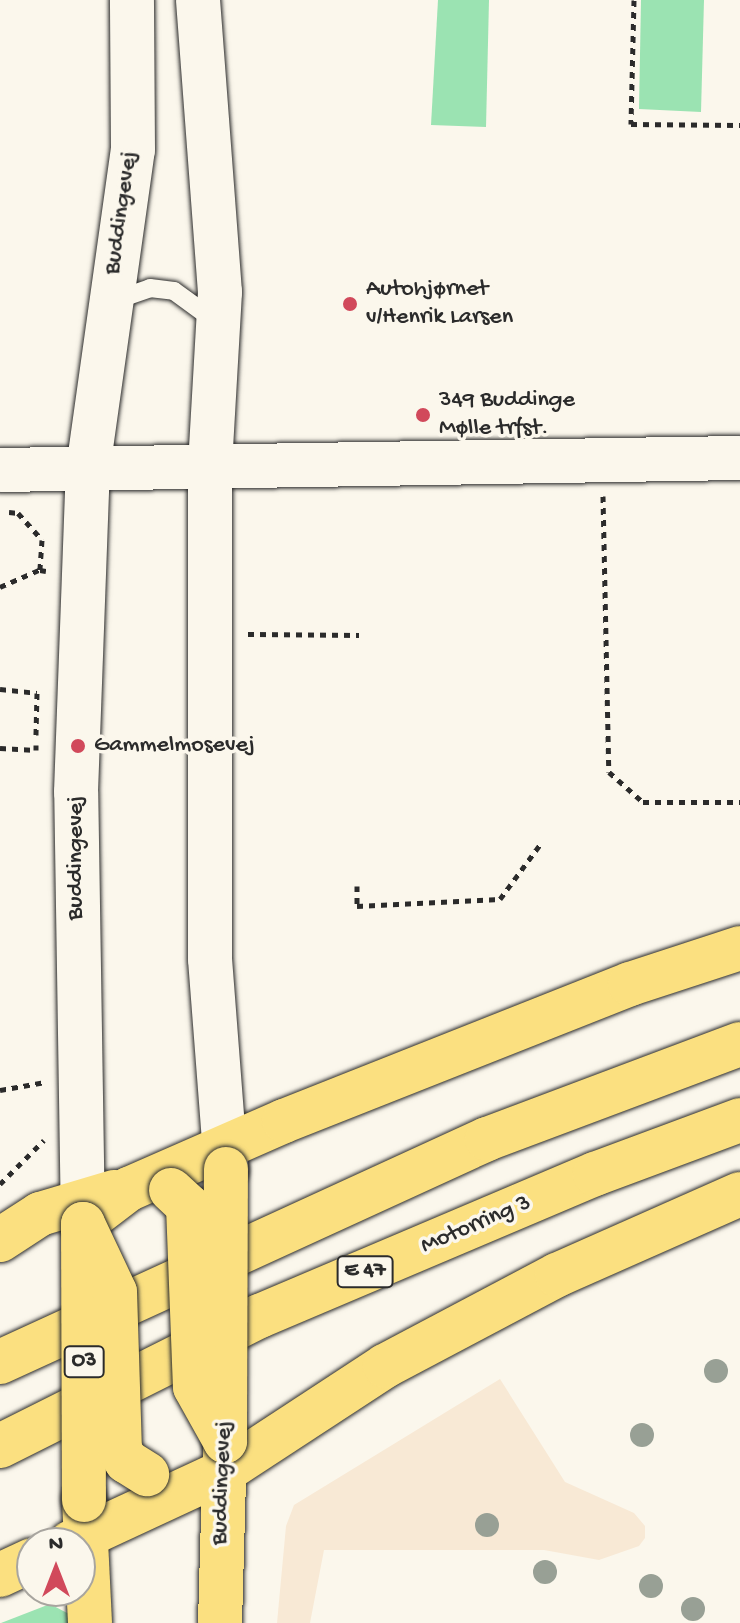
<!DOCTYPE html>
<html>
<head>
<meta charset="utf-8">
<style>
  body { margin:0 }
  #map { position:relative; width:740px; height:1623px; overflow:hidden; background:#fbf7ec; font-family:"Gochi Hand",sans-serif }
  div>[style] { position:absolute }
  .built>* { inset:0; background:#f8e9d5 }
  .green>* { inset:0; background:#9be3b2 }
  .path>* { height:5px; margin-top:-2.5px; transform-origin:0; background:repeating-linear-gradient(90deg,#2b2b2b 0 6px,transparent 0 12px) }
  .roads { filter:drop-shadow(0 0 2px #2b2b2b) drop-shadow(0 0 2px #2b2b2b) }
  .service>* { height:18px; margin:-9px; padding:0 9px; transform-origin:9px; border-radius:9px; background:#fbf7ec }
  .tertiary>* { height:44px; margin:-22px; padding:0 22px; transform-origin:22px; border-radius:22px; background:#fbf7ec }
  .primary>* { height:44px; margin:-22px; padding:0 22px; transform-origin:22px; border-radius:22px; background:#fbe080 }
  .motorway>* { height:44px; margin:-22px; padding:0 22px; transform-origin:22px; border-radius:22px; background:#fbe080 }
  .bridges { filter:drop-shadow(0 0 2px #2b2b2b) drop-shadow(0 0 2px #2b2b2b) }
  .primary-bridge>* { height:44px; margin:-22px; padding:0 22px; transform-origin:22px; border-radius:22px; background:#fbe080 }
  .motorway-bridge>* { height:44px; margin:-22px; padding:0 22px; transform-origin:22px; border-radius:22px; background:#fbe080 }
  .trees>* { width:24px; height:24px; margin:-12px; border-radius:50%; background:#98a095 }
  .dots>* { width:22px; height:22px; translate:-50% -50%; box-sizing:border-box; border:4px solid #fbf7ec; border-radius:50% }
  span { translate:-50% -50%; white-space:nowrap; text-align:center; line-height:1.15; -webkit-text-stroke:7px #fbf7ec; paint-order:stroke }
  .shield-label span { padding:2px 6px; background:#fbf7ec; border:2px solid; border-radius:6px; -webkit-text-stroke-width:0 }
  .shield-label { font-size:22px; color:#2b2b2b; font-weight:700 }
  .street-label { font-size:24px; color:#2b2b2b }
  .poi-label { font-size:24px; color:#2b2b2b }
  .left { translate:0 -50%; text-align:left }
  .north { position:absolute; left:16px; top:1527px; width:80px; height:80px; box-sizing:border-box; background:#fbf7ec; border:2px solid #a8a59f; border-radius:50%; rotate:0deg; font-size:22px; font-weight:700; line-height:32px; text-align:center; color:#2b2b2b }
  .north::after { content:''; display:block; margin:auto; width:28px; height:36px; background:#d1495b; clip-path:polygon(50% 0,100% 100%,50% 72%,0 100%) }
</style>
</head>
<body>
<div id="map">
  <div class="built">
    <div style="clip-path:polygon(500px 1379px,565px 1482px,634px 1513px,645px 1526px,645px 1538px,639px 1546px,599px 1560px,544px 1550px,324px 1550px,310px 1623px,277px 1623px,286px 1526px,294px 1505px)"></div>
  </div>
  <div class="green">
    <div style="clip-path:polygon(438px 0,489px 0,486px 127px,431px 125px)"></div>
    <div style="clip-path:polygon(641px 0,704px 0,701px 112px,639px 109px)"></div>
    <div style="clip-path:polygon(50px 1604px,69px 1614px,70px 1623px,1px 1623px)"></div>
  </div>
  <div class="path">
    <div style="left:634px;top:0;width:124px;rotate:91.4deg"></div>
    <div style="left:631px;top:124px;width:109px;rotate:0.5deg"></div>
    <div style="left:603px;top:496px;width:276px;rotate:88.8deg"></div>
    <div style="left:609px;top:772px;width:45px;rotate:41.4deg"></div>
    <div style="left:643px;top:802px;width:97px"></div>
    <div style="left:9px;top:512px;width:9px;rotate:6deg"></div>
    <div style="left:18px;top:513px;width:36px;rotate:48deg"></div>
    <div style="left:42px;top:540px;width:30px;rotate:94deg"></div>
    <div style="left:40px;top:570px;width:6px;rotate:9deg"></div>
    <div style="left:0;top:587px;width:43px;rotate:-23.6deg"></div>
    <div style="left:248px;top:634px;width:111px;rotate:0.5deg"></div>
    <div style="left:0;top:689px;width:37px;rotate:6deg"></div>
    <div style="left:37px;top:693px;width:42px;rotate:91.4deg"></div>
    <div style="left:0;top:748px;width:36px;rotate:3deg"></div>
    <div style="left:36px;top:750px;width:5px;rotate:-90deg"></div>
    <div style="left:357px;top:886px;width:20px;rotate:90deg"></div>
    <div style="left:357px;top:906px;width:143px;rotate:-2.8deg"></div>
    <div style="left:500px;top:899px;width:71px;rotate:-53.6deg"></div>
    <div style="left:0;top:1090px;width:46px;rotate:-10.1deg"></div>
    <div style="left:0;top:1184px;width:62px;rotate:-45deg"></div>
  </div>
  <div class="roads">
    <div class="service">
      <div style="left:116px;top:300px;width:36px;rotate:-19deg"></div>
      <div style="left:150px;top:288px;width:24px;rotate:7deg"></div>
      <div style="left:174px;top:291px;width:41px;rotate:36deg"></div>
      <div style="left:207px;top:315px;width:12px;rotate:70deg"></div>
    </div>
    <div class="tertiary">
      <div style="left:198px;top:0;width:293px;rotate:85.7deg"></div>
      <div style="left:220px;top:292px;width:174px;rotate:93.3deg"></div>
      <div style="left:210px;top:466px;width:493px;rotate:90deg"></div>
      <div style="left:210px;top:959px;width:211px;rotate:85.6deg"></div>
      <div style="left:0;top:470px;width:740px;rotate:-0.93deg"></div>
      <div style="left:83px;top:1224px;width:432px;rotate:-90.9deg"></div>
      <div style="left:76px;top:792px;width:323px;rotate:-87.9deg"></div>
      <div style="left:88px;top:469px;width:322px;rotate:-82deg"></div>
      <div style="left:133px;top:150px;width:150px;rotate:-90.4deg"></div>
    </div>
    <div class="primary">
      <div style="left:84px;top:1500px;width:123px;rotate:87.2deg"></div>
      <div style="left:220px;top:1623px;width:182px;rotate:-88.4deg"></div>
    </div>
    <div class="motorway">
      <div style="left:83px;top:1224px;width:58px;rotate:-37.3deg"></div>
      <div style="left:129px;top:1189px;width:169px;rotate:-23.7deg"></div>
      <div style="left:284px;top:1121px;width:372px;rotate:-21.6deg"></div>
      <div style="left:630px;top:984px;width:116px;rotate:-18.1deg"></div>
      <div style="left:0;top:1240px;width:48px;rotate:-33deg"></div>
      <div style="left:40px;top:1214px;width:77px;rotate:-16.6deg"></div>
      <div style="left:0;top:1362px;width:536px;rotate:-24.6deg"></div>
      <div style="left:487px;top:1139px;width:270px;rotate:-20.6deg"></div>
      <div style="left:0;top:1446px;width:291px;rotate:-26.6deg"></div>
      <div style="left:260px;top:1316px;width:364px;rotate:-23deg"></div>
      <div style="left:595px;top:1174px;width:155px;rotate:-20.4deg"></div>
      <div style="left:70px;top:1543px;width:169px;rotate:-24.9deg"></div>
      <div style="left:223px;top:1472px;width:194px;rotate:-33.2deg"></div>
      <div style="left:385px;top:1366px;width:195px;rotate:-27.9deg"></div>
      <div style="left:557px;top:1275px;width:200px;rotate:-23.9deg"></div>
      <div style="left:0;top:1575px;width:35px;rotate:-25deg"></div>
    </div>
  </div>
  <div class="bridges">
    <div class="primary-bridge">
      <div style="left:83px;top:1224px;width:276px;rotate:89.8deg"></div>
      <div style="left:225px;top:1441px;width:272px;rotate:-89.8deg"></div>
    </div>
    <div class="motorway-bridge">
      <div style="left:171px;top:1190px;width:23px;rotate:43deg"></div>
      <div style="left:188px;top:1206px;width:181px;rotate:87.8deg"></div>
      <div style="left:195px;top:1387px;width:62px;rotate:60.9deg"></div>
      <div style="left:83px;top:1224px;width:75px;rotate:64.8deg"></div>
      <div style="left:115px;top:1292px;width:158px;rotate:88.2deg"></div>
      <div style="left:120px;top:1450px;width:13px;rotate:61deg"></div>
      <div style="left:126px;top:1461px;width:25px;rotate:32deg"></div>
    </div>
  </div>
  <div class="trees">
    <div style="left:716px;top:1371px"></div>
    <div style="left:642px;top:1435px"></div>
    <div style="left:487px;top:1525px"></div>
    <div style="left:545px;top:1572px"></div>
    <div style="left:651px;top:1586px"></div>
    <div style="left:693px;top:1609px"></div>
  </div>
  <div class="dots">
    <div style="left:350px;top:304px;background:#d1495b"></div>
    <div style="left:423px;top:415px;background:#d1495b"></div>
    <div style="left:78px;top:746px;background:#d1495b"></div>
  </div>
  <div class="shield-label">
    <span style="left:365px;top:1272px">E 47</span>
    <span style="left:84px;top:1362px">O3</span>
  </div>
  <div class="street-label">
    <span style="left:122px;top:213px;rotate:-82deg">Buddingevej</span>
    <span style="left:77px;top:858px;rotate:-90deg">Buddingevej</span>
    <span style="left:476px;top:1225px;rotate:-23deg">Motorring 3</span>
    <span style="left:223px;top:1483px;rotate:-88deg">Buddingevej</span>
  </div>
  <div class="poi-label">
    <span class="left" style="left:366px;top:304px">Autohjørnet<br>v/Henrik Larsen</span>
    <span class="left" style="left:439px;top:415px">349 Buddinge<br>Mølle trfst.</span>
    <span class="left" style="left:94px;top:746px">Gammelmosevej</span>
  </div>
  <div class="north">N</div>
</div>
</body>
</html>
